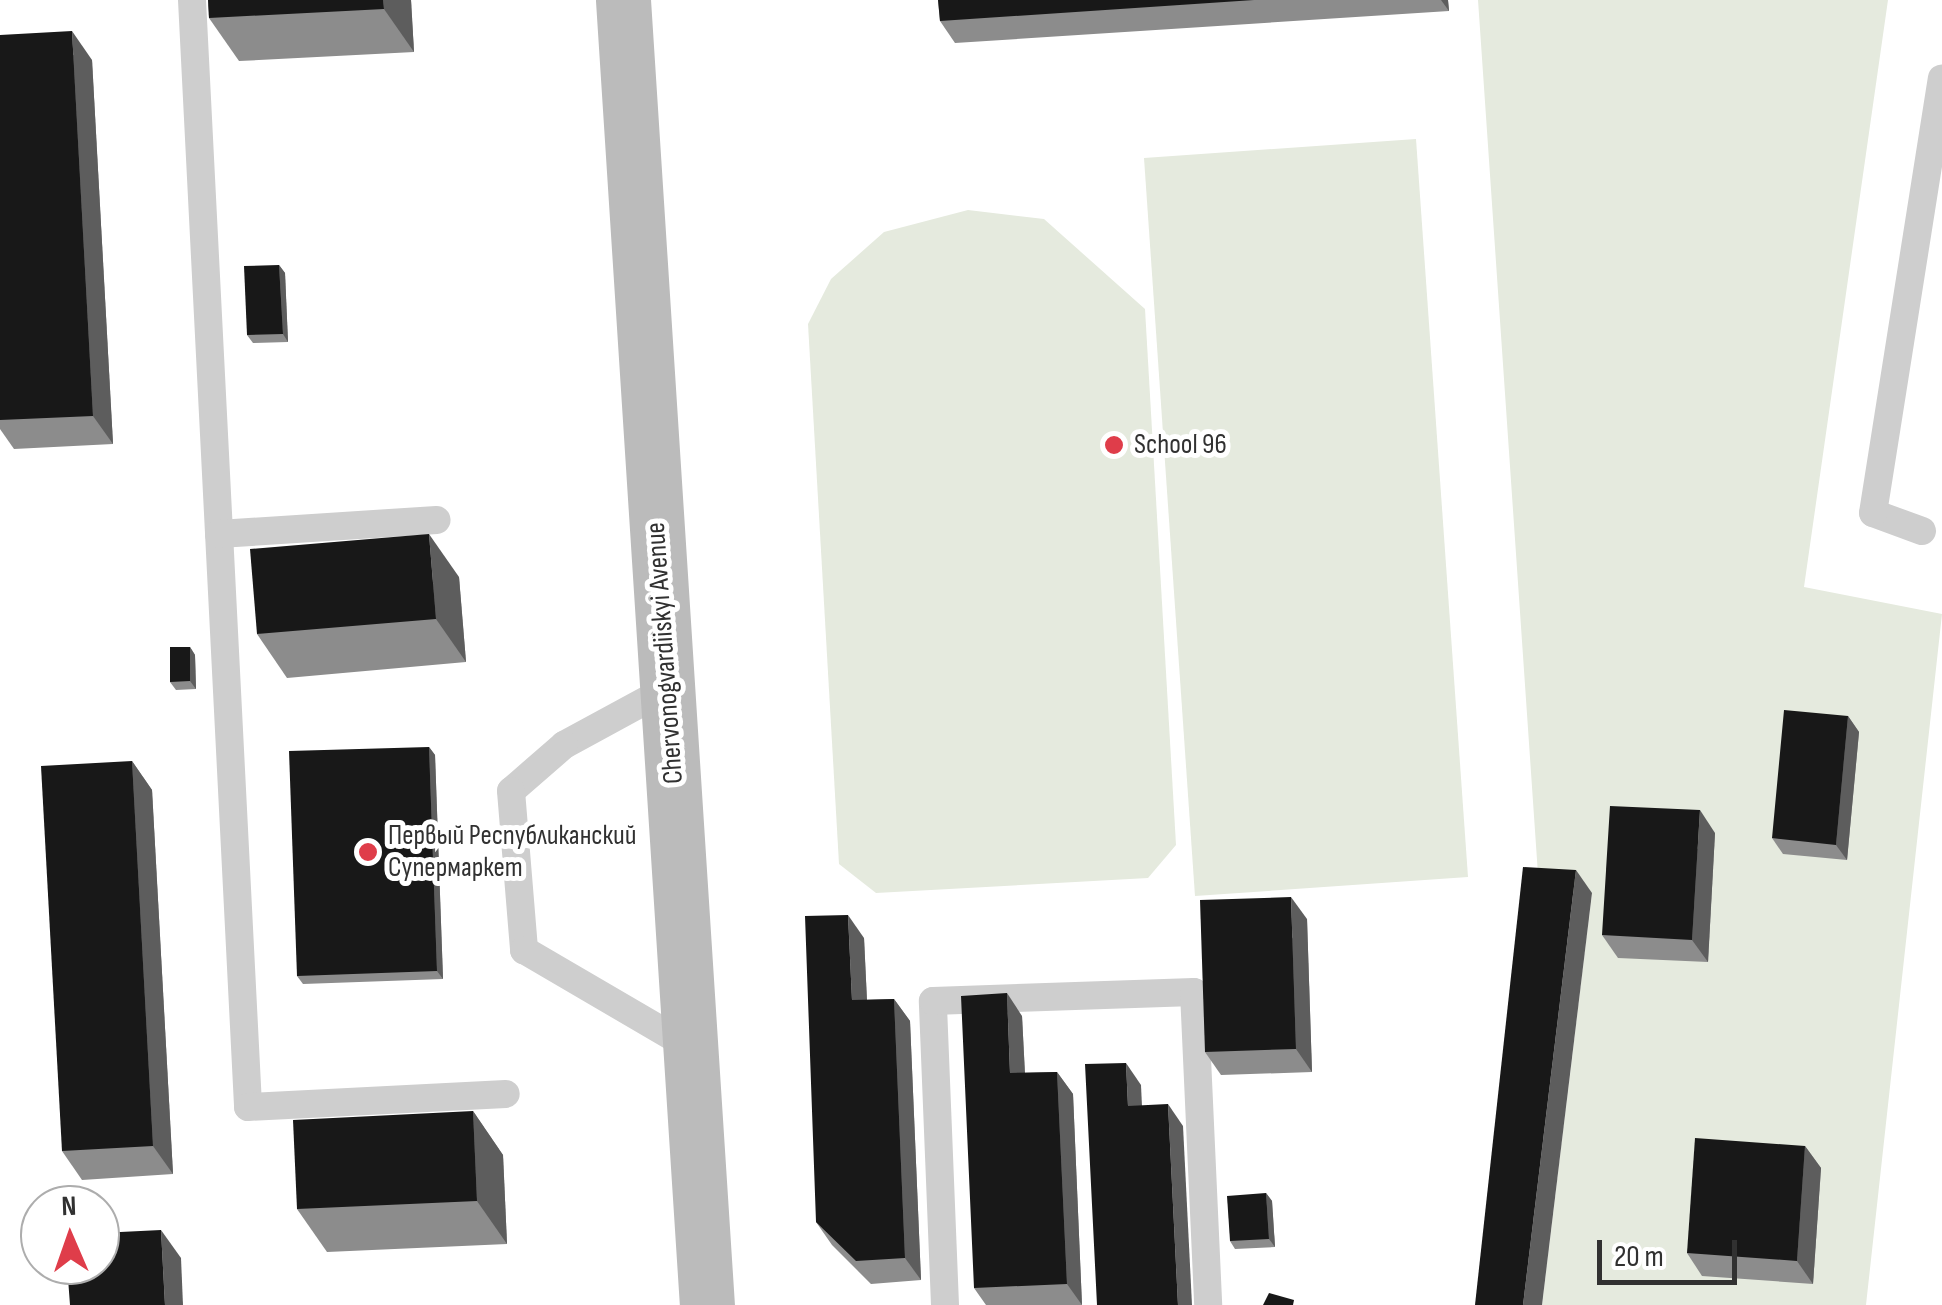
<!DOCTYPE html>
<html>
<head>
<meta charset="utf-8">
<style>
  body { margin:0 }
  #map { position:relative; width:1942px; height:1305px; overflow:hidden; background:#fff; font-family:"Sofia Sans Condensed",sans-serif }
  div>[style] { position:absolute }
  .green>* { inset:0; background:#e5eade }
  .service>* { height:28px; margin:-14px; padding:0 14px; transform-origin:14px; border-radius:14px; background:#cecece }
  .secondary>* { height:55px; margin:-27.5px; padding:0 27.5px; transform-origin:27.5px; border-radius:27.5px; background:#bbb }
  .wall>* { inset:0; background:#8c8c8c }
  .shaded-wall>* { inset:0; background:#5d5d5d }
  .building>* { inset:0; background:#181818 }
  .dots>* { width:28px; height:28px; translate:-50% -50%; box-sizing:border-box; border:5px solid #fff; border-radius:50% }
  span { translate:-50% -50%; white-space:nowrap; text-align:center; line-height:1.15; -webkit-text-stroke:10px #fff; paint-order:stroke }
  .poi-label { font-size:28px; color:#313131 }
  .left { translate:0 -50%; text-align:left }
  .street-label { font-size:28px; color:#313131 }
  .north { position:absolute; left:20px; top:1185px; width:100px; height:100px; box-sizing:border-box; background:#fff; border:2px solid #adadad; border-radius:50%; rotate:358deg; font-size:28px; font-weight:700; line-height:40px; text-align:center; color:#313131 }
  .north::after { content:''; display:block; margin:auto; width:35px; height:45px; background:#df3d4a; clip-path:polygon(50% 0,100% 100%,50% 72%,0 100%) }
  .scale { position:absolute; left:1597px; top:1240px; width:140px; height:45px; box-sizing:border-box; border:5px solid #313131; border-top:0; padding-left:12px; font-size:30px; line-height:35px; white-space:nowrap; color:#313131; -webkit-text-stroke:8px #fff; paint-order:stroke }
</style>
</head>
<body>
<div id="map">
  <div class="green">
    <div style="clip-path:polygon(1478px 0,1888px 0,1804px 587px,1942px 614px,1866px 1305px,1542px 1305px,1592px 893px,1539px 889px)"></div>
    <div style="clip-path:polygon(1416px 139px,1468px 877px,1195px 896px,1144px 158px)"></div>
    <div style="clip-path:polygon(968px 210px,1044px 219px,1145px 309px,1176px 845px,1148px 878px,876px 893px,839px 864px,808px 324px,831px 279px,884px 232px)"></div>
  </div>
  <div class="service">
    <div style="left:192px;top:0;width:1108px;rotate:87.1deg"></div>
    <div style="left:248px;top:1107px;width:258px;rotate:-2.9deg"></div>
    <div style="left:1922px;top:531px;width:52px;rotate:-159.8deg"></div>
    <div style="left:1873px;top:513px;width:440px;rotate:-81deg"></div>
    <div style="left:219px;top:534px;width:218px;rotate:-3.7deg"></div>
    <div style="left:667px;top:689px;width:117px;rotate:151.5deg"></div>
    <div style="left:564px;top:745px;width:70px;rotate:139deg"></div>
    <div style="left:511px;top:791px;width:160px;rotate:85.3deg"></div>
    <div style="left:524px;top:950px;width:192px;rotate:30.3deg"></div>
    <div style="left:945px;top:1305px;width:304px;rotate:-92.3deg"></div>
    <div style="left:933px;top:1001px;width:261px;rotate:-2deg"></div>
    <div style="left:1194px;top:992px;width:313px;rotate:87.4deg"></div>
  </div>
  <div class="secondary">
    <div style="left:623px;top:0;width:1308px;rotate:86.32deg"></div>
  </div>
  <div class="wall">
    <div style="clip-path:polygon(208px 0,411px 0,414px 52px,239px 61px,209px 18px)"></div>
    <div style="clip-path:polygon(938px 0,1448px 0,1449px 11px,955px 43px,940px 21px)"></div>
    <div style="clip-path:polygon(0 35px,92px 60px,113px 444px,14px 449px,0 429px)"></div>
    <div style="clip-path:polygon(279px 265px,285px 273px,288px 342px,253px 343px,247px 335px)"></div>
    <div style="clip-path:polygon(459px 577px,466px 662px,287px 678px,257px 634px)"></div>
    <div style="clip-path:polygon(190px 647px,195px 655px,196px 689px,176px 690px,170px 682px)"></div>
    <div style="clip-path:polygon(1848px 716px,1859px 732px,1847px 860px,1783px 854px,1772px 838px)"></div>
    <div style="clip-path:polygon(429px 747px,435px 755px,443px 979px,303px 984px,297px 976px)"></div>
    <div style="clip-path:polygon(132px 761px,152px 790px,173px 1174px,82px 1180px,62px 1151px)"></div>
    <div style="clip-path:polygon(1715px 833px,1708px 962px,1618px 958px,1602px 935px)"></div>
    <div style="clip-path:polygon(1307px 919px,1312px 1072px,1221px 1075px,1205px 1052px)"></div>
    <div style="clip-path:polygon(864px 938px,867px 1000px,894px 999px,910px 1021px,921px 1280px,871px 1284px,832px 1245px,816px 1222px)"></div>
    <div style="clip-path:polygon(1022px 1016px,1025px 1073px,1057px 1072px,1073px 1094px,1082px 1305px,986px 1305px,974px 1288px)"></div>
    <div style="clip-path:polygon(473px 1111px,503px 1155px,507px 1244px,327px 1252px,297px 1209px)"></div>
    <div style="clip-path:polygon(1805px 1146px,1821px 1168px,1813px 1284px,1702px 1276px,1687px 1253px)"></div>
    <div style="clip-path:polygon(1266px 1193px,1272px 1201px,1275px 1247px,1235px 1249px,1230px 1241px)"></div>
  </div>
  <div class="shaded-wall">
    <div style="clip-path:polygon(383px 0,411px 0,414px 52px,384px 9px)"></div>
    <div style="clip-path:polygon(1441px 0,1448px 0,1449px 11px)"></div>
    <div style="clip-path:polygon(72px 31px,92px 60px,113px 444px,93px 416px)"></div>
    <div style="clip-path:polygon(279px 265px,285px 273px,288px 342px,283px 334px)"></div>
    <div style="clip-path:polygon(429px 534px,459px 577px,466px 662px,436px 619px)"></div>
    <div style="clip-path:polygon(190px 647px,195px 655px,196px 689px,190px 681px)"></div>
    <div style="clip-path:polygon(1848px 716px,1859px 732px,1847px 860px,1836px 845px)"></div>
    <div style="clip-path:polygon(429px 747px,435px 755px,443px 979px,437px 971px)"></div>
    <div style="clip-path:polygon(132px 761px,152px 790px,173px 1174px,153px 1146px)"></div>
    <div style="clip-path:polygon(1700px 810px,1715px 833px,1708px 962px,1692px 940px)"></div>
    <div style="clip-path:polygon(1576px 870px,1592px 893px,1542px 1305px,1523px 1305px)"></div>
    <div style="clip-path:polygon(1291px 897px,1307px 919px,1312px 1072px,1296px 1049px)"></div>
    <div style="clip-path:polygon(848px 915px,864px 938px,868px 1023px,852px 1000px)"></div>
    <div style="clip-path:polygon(1007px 993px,1022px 1016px,1026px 1096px,1010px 1073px)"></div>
    <div style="clip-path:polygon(894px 999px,910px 1021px,921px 1280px,905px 1258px)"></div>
    <div style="clip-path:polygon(1126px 1063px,1141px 1085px,1143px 1128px,1128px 1106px)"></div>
    <div style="clip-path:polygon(1057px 1072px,1073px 1094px,1082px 1305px,1067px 1284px)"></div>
    <div style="clip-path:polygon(1168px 1104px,1183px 1126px,1192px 1305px,1178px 1305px)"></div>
    <div style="clip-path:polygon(473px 1111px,503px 1155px,507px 1244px,477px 1201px)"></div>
    <div style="clip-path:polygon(1805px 1146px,1821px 1168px,1813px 1284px,1797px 1261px)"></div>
    <div style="clip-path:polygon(1266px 1193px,1272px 1201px,1275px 1247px,1269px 1239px)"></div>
    <div style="clip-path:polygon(161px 1230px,181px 1258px,183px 1305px,165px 1305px)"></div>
  </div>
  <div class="building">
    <div style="clip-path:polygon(208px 0,383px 0,384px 9px,209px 18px)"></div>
    <div style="clip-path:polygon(938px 0,1254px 0,940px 21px)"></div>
    <div style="clip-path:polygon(72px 31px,93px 416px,0 420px,0 35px)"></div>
    <div style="clip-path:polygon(279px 265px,283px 334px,247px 335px,244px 266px)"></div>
    <div style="clip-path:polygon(429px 534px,436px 619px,257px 634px,250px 549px)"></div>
    <div style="clip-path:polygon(170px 647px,190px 647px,190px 681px,170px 682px)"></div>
    <div style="clip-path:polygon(1784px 710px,1848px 716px,1836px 845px,1772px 838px)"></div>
    <div style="clip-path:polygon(429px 747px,437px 971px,297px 976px,289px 751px)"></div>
    <div style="clip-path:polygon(132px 761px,153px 1146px,62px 1151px,41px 766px)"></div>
    <div style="clip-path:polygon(1610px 806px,1700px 810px,1692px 940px,1602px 935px)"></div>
    <div style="clip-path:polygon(1523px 867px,1576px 870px,1523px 1305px,1475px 1305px)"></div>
    <div style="clip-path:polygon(1291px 897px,1296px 1049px,1205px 1052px,1200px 900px)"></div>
    <div style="clip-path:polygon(848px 915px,852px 1000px,894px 999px,905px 1258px,856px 1261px,816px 1222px,805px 916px)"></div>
    <div style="clip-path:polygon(1007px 993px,1010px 1073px,1057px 1072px,1067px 1284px,974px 1288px,961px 996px)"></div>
    <div style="clip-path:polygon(1126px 1063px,1128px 1106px,1168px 1104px,1178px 1305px,1097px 1305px,1085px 1064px)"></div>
    <div style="clip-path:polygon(473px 1111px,477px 1201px,297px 1209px,293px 1120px)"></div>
    <div style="clip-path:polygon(1695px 1138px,1805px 1146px,1797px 1261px,1687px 1253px)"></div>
    <div style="clip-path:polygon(1266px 1193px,1269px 1239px,1230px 1241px,1227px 1196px)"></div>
    <div style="clip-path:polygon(161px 1230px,165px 1305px,70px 1305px,67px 1265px,100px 1265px,100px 1233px)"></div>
    <div style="clip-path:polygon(1269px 1293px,1294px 1300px,1293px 1305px,1263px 1305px)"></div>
  </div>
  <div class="dots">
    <div style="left:1114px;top:445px;background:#df3d4a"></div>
    <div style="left:368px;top:852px;background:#df3d4a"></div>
  </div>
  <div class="poi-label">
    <span class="left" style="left:1134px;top:445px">School 96</span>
    <span class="left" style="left:388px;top:852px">Первый Республиканский<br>Супермаркет</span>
  </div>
  <div class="street-label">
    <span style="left:665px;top:653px;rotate:-94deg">Chervonogvardiiskyi Avenue</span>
  </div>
  <div class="north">N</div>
  <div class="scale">20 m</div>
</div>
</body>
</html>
